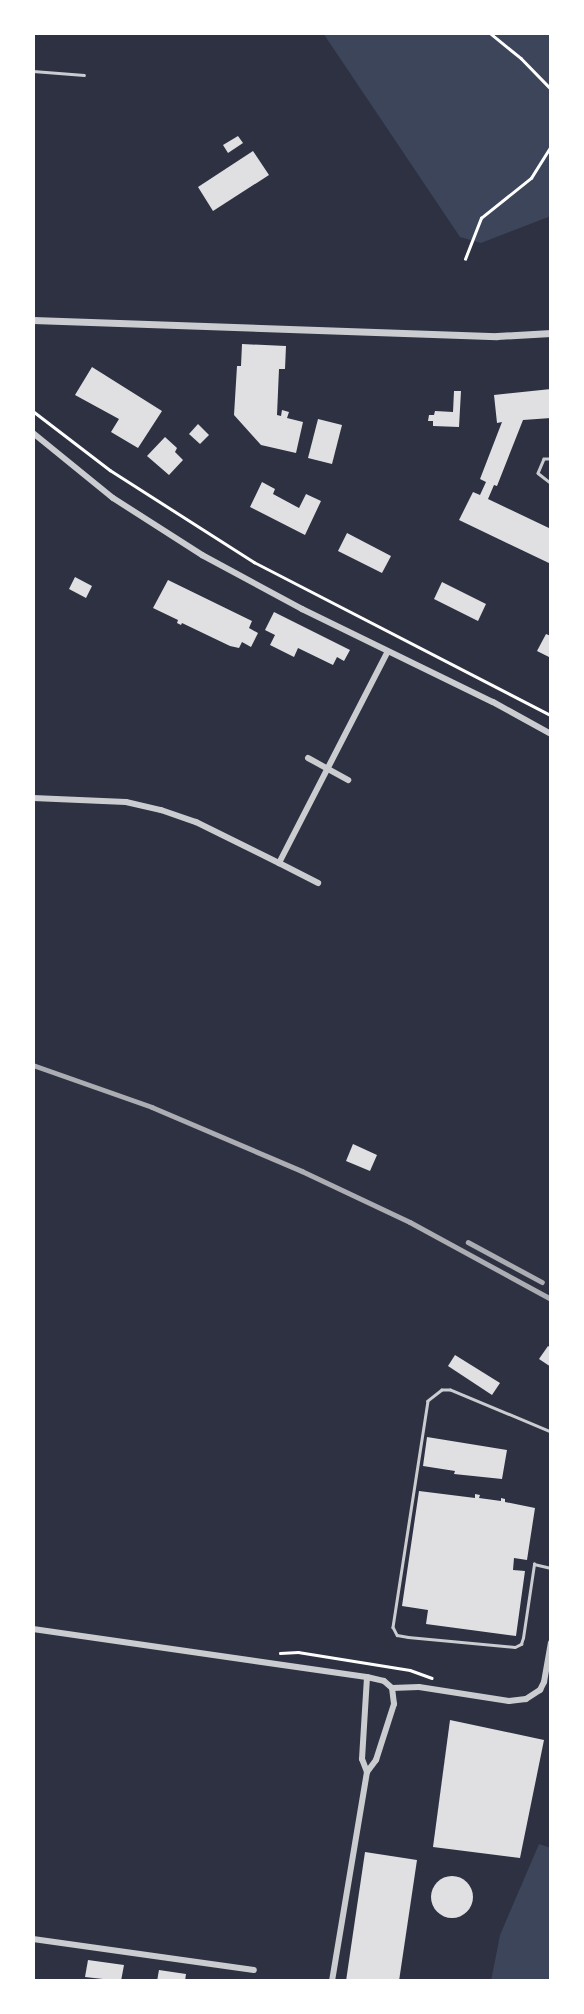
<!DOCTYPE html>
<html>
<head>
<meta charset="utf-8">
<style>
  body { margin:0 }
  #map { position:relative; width:584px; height:2014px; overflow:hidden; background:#2d3142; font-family:Inter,sans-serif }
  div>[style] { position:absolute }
  .green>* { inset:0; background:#3c4559 }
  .building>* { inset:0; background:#e0e0e3 }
  .round { border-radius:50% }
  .path>* { height:2.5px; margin:-1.25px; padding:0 1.25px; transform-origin:1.25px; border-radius:1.25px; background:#fff }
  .service>* { height:2.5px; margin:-1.25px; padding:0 1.25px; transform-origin:1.25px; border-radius:1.25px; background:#caccd0 }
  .minor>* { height:6px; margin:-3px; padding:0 3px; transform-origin:3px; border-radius:3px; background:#caccd0 }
  .tertiary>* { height:7px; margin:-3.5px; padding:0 3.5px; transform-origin:3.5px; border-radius:3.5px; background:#caccd0 }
  .rail>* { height:4.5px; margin:-2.25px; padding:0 2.25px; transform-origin:2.25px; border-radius:2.25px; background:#abadb3 }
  span { translate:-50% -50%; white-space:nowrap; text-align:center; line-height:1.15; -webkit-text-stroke:6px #fff; paint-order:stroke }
  .frame { position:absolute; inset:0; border:35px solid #fff; pointer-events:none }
</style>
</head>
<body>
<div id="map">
  <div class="green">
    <div style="clip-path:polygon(323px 33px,551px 33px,551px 216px,481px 243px,460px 237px)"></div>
    <div style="clip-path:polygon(539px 1844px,551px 1848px,551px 1981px,491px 1981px,500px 1935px)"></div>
  </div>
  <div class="building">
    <div style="clip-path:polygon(238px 136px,243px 143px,228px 153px,223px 145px)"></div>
    <div style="clip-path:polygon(253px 151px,269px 175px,213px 211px,198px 187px)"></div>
    <div style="clip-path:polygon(242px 344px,286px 346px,285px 369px,279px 369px,277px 415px,281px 416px,282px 410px,289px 412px,287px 418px,303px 422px,296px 453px,261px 445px,234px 415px,237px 366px,241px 366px)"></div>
    <div style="clip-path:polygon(92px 367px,162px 411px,138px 448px,111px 432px,119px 419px,75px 395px)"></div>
    <div style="clip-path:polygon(551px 389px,551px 418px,523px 420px,497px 486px,494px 485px,488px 499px,551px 529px,551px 564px,459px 520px,473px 492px,480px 495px,486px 482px,480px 479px,502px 422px,497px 423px,494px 395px)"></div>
    <div style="clip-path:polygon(454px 391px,461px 391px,459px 427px,433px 426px,433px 421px,428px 421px,429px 415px,434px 415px,435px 411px,453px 412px)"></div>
    <div style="clip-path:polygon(318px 419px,342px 425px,332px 464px,308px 458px)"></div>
    <div style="clip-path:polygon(198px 424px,209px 435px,200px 444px,189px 434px)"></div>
    <div style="clip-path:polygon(165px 437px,177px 448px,175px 452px,183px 460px,169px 475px,147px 456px)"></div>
    <div style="clip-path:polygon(262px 482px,275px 489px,273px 494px,299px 508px,306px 494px,321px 501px,305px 535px,250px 507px)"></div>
    <div style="clip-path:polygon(347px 533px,391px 556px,382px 573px,338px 551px)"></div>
    <div style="clip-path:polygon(75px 577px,92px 586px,86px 598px,69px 589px)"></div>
    <div style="clip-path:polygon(168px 580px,252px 621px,249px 628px,258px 633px,251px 647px,242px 642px,239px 648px,230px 646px,182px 623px,181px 625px,177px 623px,178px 620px,153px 608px)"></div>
    <div style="clip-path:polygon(442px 582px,486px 604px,478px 621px,434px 599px)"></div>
    <div style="clip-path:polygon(274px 612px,350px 650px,344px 661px,337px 657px,333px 665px,298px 648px,294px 657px,270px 645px,275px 635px,265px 630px)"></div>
    <div style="clip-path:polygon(546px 634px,551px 636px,551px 658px,537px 651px)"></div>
    <div style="clip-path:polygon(353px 1144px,377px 1155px,370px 1171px,346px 1161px)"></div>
    <div style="clip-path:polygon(548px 1346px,551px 1348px,551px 1367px,539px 1359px)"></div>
    <div style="clip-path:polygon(455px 1355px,500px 1383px,492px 1395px,448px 1366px)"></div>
    <div style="clip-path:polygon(427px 1437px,507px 1450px,502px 1479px,454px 1474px,455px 1471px,423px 1466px)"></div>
    <div style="clip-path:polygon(419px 1491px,475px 1498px,475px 1494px,480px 1495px,479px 1498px,501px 1501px,501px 1498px,505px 1499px,505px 1502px,535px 1508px,527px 1560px,514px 1558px,513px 1570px,525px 1571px,516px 1636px,426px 1624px,428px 1610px,402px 1606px)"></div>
    <div style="clip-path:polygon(450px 1720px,544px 1740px,520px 1858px,433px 1847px)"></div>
    <div style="clip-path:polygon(365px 1852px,417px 1860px,399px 1981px,346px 1981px)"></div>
    <div class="round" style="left:431px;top:1876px;width:42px;height:42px"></div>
    <div style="clip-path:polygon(88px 1960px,124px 1965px,121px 1981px,85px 1977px)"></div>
    <div style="clip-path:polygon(159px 1970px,186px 1974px,185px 1981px,157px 1981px)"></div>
  </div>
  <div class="path">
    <div style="left:490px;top:33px;width:40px;rotate:39deg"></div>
    <div style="left:521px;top:58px;width:43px;rotate:45.9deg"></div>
    <div style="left:465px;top:259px;width:44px;rotate:-68.7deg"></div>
    <div style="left:481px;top:218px;width:64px;rotate:-38.7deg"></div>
    <div style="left:531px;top:178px;width:38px;rotate:-58deg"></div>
    <div style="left:33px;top:411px;width:97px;rotate:37.5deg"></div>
    <div style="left:110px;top:470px;width:171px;rotate:32.6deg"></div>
    <div style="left:254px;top:562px;width:334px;rotate:27.3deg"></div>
    <div style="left:280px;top:1653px;width:18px;rotate:-3deg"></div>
    <div style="left:298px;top:1652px;width:113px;rotate:9.1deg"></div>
    <div style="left:410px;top:1670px;width:23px;rotate:20deg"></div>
  </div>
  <div class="service">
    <div style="left:33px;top:71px;width:51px;rotate:4.5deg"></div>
    <div style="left:551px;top:459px;width:7px;rotate:180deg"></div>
    <div style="left:544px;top:459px;width:15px;rotate:113deg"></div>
    <div style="left:538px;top:473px;width:16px;rotate:38deg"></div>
    <div style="left:551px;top:1432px;width:109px;rotate:-157.4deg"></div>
    <div style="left:450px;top:1390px;width:8px;rotate:180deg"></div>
    <div style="left:442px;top:1390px;width:18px;rotate:142deg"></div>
    <div style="left:428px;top:1401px;width:229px;rotate:98.8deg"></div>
    <div style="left:393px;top:1627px;width:9px;rotate:63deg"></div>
    <div style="left:397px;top:1635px;width:11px;rotate:10deg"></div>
    <div style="left:408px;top:1637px;width:107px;rotate:5.3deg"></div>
    <div style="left:515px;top:1647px;width:7px;rotate:-27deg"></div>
    <div style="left:521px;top:1644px;width:6px;rotate:-72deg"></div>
    <div style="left:523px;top:1638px;width:75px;rotate:-81.5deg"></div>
    <div style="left:534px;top:1564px;width:17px;rotate:13deg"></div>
  </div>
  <div class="minor">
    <div style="left:33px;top:433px;width:103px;rotate:39.1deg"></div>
    <div style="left:113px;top:498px;width:106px;rotate:32.6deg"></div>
    <div style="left:202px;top:555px;width:114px;rotate:28.4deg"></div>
    <div style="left:302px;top:609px;width:212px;rotate:26deg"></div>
    <div style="left:493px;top:702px;width:66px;rotate:28.9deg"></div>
    <div style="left:308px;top:758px;width:46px;rotate:28.8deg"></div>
    <div style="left:33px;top:798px;width:93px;rotate:2.5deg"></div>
    <div style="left:126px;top:802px;width:36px;rotate:13deg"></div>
    <div style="left:161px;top:810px;width:37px;rotate:19deg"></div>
    <div style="left:196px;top:822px;width:93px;rotate:26.3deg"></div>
    <div style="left:279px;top:863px;width:238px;rotate:-62.8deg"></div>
    <div style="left:279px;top:863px;width:44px;rotate:27.1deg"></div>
    <div style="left:33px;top:1629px;width:337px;rotate:8.2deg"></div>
    <div style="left:367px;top:1677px;width:17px;rotate:13deg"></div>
    <div style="left:384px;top:1681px;width:11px;rotate:41deg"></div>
    <div style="left:392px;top:1688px;width:27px;rotate:-2deg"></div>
    <div style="left:419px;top:1687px;width:91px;rotate:8.8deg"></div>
    <div style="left:509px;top:1701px;width:17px;rotate:-7deg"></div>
    <div style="left:526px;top:1699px;width:17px;rotate:-33deg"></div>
    <div style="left:540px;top:1690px;width:9px;rotate:-63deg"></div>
    <div style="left:544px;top:1682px;width:40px;rotate:-80deg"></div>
    <div style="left:367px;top:1772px;width:14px;rotate:-111deg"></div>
    <div style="left:362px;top:1759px;width:82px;rotate:-86.5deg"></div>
    <div style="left:33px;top:1939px;width:223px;rotate:8deg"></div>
    <div style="left:332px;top:1981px;width:212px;rotate:-80.5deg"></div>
    <div style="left:367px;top:1772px;width:15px;rotate:-53deg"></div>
    <div style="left:376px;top:1760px;width:59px;rotate:-72.2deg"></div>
    <div style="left:394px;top:1704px;width:16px;rotate:-97deg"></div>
  </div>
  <div class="tertiary">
    <div style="left:33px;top:320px;width:464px;rotate:2deg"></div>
    <div style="left:497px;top:336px;width:54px;rotate:-3.2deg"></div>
  </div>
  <div class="rail">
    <div style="left:33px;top:1065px;width:126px;rotate:19.4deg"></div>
    <div style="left:152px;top:1107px;width:163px;rotate:23.1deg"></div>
    <div style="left:302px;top:1171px;width:119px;rotate:25.3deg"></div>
    <div style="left:410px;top:1222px;width:161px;rotate:28.6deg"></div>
    <div style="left:468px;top:1242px;width:84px;rotate:28.4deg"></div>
  </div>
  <div class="frame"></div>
</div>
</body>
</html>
